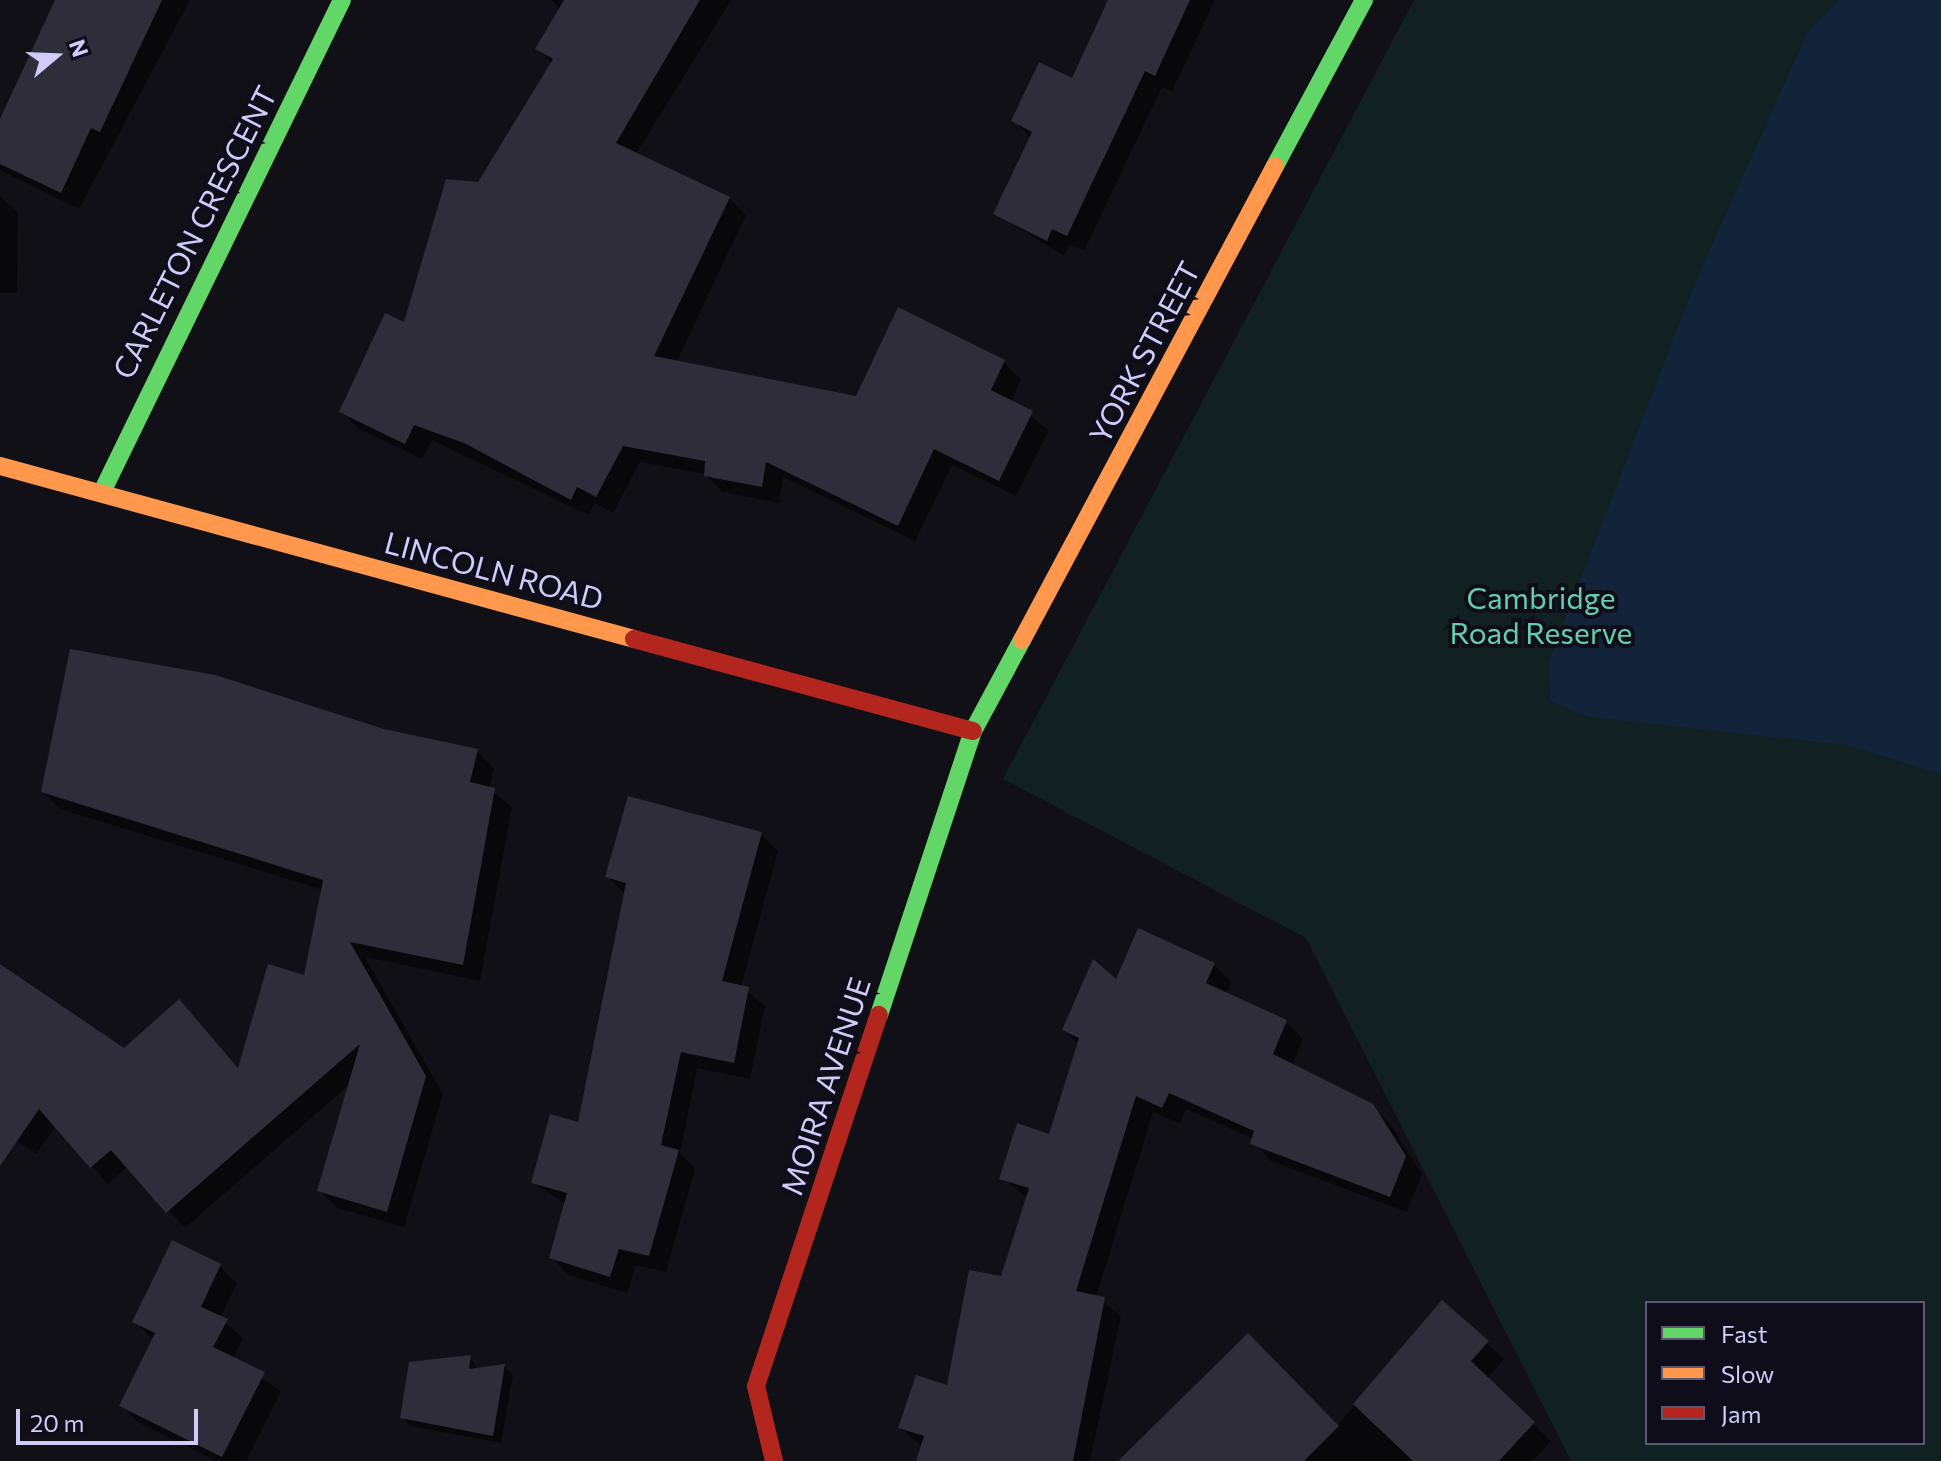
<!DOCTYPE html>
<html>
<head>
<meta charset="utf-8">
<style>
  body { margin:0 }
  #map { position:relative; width:1941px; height:1461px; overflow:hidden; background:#101016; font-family:Commissioner,sans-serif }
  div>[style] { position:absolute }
  .green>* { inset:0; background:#112020 }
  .water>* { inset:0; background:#132339 }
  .shadow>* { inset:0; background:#0007 }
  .building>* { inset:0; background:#2e2d39 }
  .fast>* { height:18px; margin:-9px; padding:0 9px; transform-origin:9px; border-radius:9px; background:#63d668 }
  .slow>* { height:18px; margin:-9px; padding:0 9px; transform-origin:9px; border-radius:9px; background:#ff974d }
  .jam>* { height:18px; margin:-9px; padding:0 9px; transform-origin:9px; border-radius:9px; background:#b3261e }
  span { translate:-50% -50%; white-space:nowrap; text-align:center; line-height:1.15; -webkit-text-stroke:8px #0e0d19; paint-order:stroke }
  .street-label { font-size:30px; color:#cfccf8 }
  .park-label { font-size:30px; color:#63cdad }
  .legend { position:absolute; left:1645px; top:1301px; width:280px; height:144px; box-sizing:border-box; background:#0e0d19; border:2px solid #5b5972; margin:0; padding:10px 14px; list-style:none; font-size:24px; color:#cfccf8 }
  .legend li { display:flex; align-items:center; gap:16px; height:40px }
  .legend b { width:40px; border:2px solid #5b5972 }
  .north { position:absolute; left:16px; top:16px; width:80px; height:80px; -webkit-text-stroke:6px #0e0d19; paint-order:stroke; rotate:71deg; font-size:22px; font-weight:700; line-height:32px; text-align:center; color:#cfccf8 }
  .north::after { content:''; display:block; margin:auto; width:28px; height:36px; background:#cfccf8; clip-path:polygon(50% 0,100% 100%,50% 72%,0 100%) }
  .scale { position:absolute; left:16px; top:1409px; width:182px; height:36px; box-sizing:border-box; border:4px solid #cfccf8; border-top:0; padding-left:10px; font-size:24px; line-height:28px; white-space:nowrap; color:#cfccf8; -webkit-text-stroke:6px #0e0d19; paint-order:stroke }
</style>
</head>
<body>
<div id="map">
  <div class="green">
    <div style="clip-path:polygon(evenodd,1414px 0,1941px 0,1941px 1461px,1571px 1461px,1306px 938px,1003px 779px,1414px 0,1647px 1303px,1923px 1303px,1923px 1443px,1647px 1443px,1647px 1303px)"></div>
  </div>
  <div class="water">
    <div style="clip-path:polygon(1839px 0,1941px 0,1941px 774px,1846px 745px,1589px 717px,1550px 701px,1549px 661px,1695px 283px,1808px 31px)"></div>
  </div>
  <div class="shadow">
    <div style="clip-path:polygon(57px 0,190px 0,79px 209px,0 170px,0 124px)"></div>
    <div style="clip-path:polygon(551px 0,731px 0,636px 154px,729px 198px,746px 215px,676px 363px,857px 398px,1004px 362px,1021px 379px,1011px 402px,1049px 430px,1016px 496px,952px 465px,915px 541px,783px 477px,779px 503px,723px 492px,705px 474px,640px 462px,613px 513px,595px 503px,588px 515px,432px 440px,422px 459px,359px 429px,342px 412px,406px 325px,552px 63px,538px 49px,561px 10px)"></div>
    <div style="clip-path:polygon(1110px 0,1215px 0,1172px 91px,1162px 87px,1084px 251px,1070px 244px,1064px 256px,995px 213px,1031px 138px,1013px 120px,1073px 81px)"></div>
    <div style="clip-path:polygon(0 196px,18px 213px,17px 293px,0 293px)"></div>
    <div style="clip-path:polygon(384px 731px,477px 751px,494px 768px,489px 789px,512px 807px,480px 981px,365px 957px,443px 1094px,404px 1227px,337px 1208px,319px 1190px,350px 1084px,185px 1228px,128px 1166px,108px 1184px,56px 1126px,36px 1154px,0 1130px,0 967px,124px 1050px,179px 1002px,240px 1070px,305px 977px,323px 890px,60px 809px,43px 792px)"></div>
    <div style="clip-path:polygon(761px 834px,778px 851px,741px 987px,765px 1006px,750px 1079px,697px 1068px,680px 1153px,695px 1169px,666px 1272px,636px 1265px,627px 1293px,569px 1275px,551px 1257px,566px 1204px,533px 1183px,580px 1124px,625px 894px,608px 877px)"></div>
    <div style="clip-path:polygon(1214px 965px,1231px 982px,1226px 994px,1286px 1022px,1303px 1039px,1292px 1066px,1372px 1106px,1390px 1124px,1422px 1174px,1407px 1212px,1269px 1160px,1254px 1139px,1186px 1109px,1180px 1124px,1153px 1112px,1096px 1297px,1121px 1316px,1090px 1461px,919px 1461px,923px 1447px,900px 1428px,948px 1387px,1002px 1278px,1028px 1198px,1002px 1178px,1051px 1137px,1079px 1045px,1064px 1030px,1117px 982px)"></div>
    <div style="clip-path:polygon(220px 1266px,237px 1283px,220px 1318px,243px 1338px,233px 1359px,281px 1391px,246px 1461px,216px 1461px,139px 1423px,122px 1406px,154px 1340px,135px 1322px)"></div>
    <div style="clip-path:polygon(1442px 1303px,1504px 1359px,1487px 1379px,1551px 1441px,1532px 1461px,1121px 1461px,1337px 1426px)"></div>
    <div style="clip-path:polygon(470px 1357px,478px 1370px,504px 1366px,513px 1375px,501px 1443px,410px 1426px,402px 1417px)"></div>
  </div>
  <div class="building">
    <div style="clip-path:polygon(55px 0,162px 0,100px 132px,91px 128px,61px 193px,0 164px,0 119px)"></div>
    <div style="clip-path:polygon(564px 0,700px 0,616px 143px,730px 197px,654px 356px,856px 396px,898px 307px,1005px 360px,991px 390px,1033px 411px,999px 481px,934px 449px,898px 526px,766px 462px,762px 487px,704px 476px,705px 461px,623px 446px,596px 497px,577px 487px,571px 500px,464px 443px,414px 425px,405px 444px,339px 412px,385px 313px,404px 322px,446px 179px,478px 182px,553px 59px,535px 49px)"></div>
    <div style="clip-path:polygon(1108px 0,1190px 0,1155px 76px,1145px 71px,1067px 236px,1052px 229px,1047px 241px,993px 214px,1032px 132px,1011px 121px,1039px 62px,1072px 78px)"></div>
    <div style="clip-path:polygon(70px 649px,215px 675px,384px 729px,478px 749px,470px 782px,495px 788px,463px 965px,350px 942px,426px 1076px,387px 1212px,317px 1191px,360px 1044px,166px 1213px,111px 1150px,90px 1168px,39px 1109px,0 1166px,0 964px,124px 1048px,179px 999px,238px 1068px,268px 964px,304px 975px,323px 880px,41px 792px)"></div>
    <div style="clip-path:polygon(628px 796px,762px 832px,722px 981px,749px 987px,734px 1063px,681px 1052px,661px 1145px,679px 1150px,649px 1256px,619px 1249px,610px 1277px,549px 1258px,567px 1193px,531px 1183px,550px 1114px,578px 1122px,626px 883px,605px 877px)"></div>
    <div style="clip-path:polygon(1138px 928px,1215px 963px,1206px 983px,1287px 1020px,1273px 1054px,1373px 1104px,1406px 1156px,1390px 1197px,1250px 1144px,1254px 1131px,1169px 1093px,1162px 1108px,1136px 1096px,1076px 1291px,1105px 1297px,1073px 1461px,916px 1461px,924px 1436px,898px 1428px,916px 1375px,947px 1385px,969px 1270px,1001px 1276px,1029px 1188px,999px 1179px,1017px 1123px,1049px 1134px,1079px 1038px,1062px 1030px,1093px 959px,1116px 979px)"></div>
    <div style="clip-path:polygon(172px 1240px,221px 1264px,201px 1307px,228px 1319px,213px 1347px,265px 1372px,222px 1457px,119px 1406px,155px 1333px,132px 1322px)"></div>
    <div style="clip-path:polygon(1442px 1300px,1489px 1341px,1471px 1361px,1535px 1422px,1499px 1461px,1413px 1461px,1353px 1404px)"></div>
    <div style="clip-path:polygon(1248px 1333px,1339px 1426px,1304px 1461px,1118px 1461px)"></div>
    <div style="clip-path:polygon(471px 1355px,469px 1369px,505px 1364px,493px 1436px,400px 1418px,409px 1362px)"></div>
  </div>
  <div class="fast">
    <div style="left:1275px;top:166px;width:188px;rotate:-61.8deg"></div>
    <div style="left:102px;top:492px;width:547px;rotate:-64deg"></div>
    <div style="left:879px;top:1015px;width:299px;rotate:-71.7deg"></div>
    <div style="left:973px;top:731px;width:103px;rotate:-61.7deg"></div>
  </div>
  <div class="slow">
    <div style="left:0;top:466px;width:657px;rotate:15.26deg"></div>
    <div style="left:1022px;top:640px;width:537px;rotate:-61.91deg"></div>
  </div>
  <div class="jam">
    <div style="left:634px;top:639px;width:351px;rotate:15.2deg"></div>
    <div style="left:774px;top:1461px;width:77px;rotate:-103.5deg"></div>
    <div style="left:756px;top:1386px;width:391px;rotate:-71.7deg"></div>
  </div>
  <div class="street-label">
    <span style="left:194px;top:232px;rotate:-63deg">CARLETON CRESCENT</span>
    <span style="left:1144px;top:352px;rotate:-62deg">YORK STREET</span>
    <span style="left:494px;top:570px;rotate:15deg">LINCOLN ROAD</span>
    <span style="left:825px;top:1086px;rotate:-72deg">MOIRA AVENUE</span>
  </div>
  <div class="park-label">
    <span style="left:1541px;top:614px">Cambridge<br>Road Reserve</span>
  </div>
  <ul class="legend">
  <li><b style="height:10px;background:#63d668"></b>Fast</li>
  <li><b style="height:10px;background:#ff974d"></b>Slow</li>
  <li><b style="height:10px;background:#b3261e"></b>Jam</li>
  </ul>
  <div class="north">N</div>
  <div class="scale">20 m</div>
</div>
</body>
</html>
